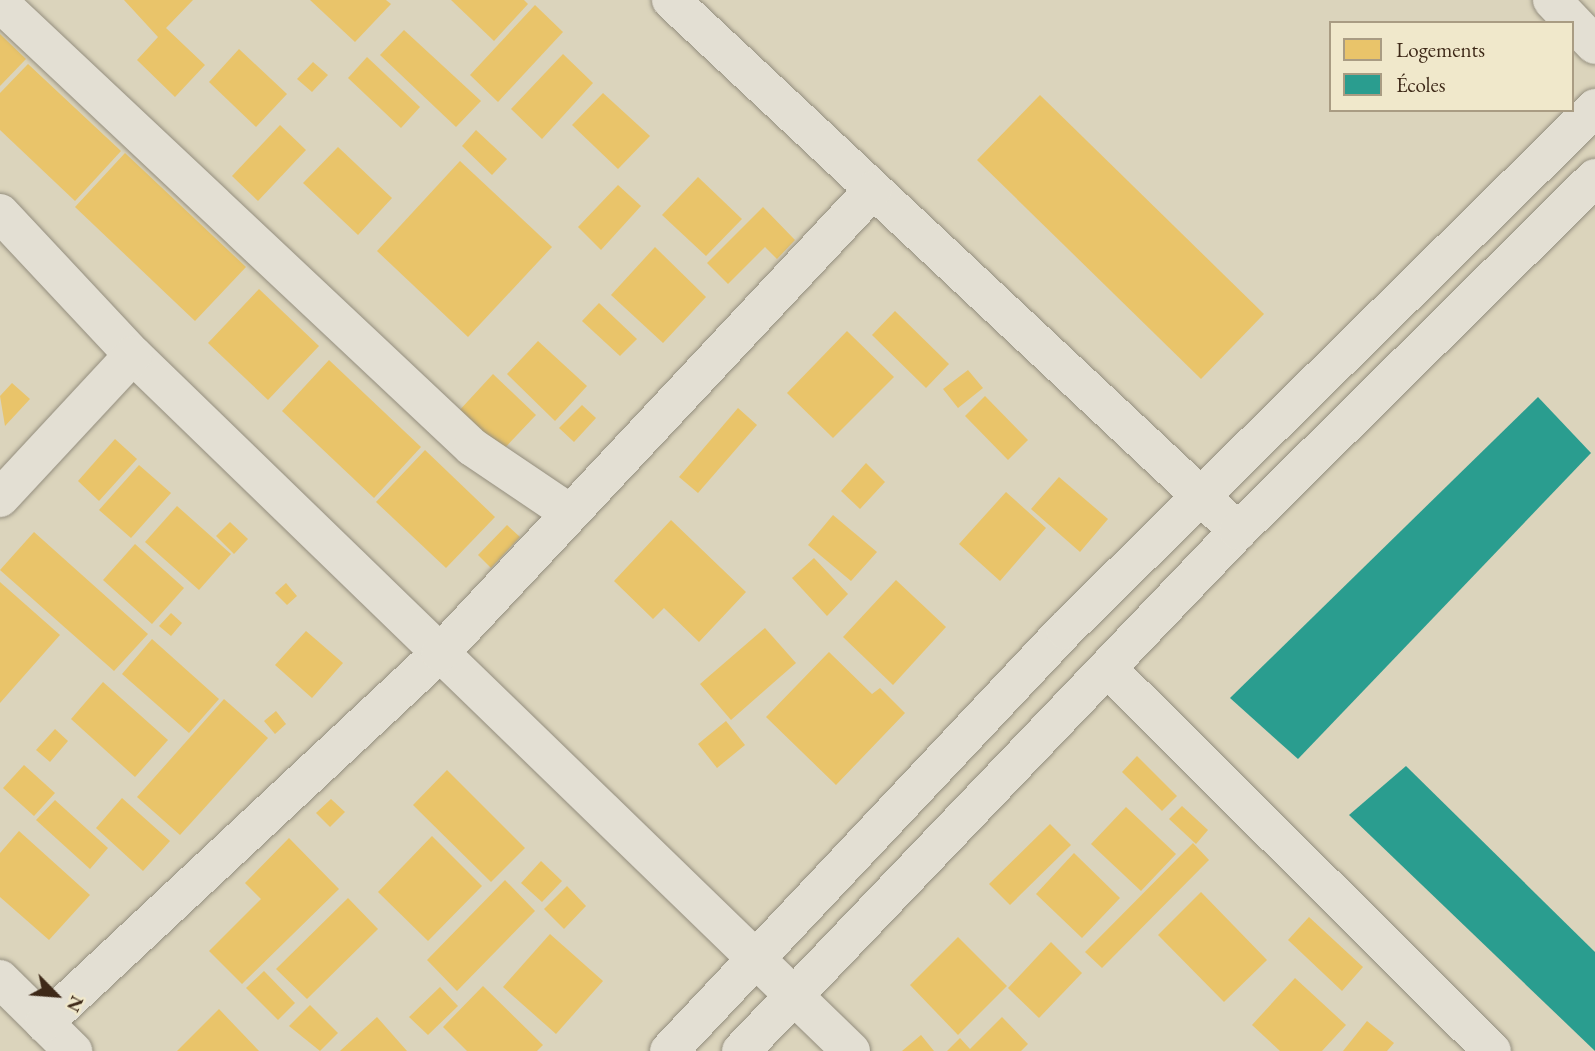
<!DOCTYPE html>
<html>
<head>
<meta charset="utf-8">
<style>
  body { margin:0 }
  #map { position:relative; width:1595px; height:1051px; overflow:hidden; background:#dbd4bc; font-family:"EB Garamond",serif }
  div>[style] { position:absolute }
  .homes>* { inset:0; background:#e9c46a }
  .schools>* { inset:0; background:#2a9d8f }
  .roads { filter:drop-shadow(0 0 2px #948e7e) drop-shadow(0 0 2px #948e7e) }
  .street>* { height:38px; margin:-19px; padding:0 19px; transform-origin:19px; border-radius:19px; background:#e3dfd3 }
  .secondary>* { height:38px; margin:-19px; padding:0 19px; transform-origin:19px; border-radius:19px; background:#e3dfd3 }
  span { translate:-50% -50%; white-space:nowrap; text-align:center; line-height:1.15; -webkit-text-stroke:7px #f0e8cb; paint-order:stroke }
  .legend { position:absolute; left:1329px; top:21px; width:245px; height:91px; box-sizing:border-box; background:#f0e8cb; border:2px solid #a99c83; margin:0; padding:9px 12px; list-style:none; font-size:21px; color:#3e2918 }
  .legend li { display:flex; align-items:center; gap:14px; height:35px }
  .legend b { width:35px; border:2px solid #a99c83 }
  .north { position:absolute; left:21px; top:960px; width:70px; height:70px; -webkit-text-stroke:5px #f0e8cb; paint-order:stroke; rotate:115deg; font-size:19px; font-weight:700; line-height:28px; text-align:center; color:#3e2918 }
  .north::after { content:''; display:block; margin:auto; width:24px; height:32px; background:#3e2918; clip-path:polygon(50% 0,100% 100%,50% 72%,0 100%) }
</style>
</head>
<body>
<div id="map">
  <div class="homes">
    <div style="clip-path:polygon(124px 0,193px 0,166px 28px,205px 65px,175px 97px,137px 60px,158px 37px)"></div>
    <div style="clip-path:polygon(310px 0,386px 0,391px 4px,355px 42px)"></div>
    <div style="clip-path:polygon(451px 0,524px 0,528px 4px,494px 41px)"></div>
    <div style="clip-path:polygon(535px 5px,563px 32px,498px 102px,470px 75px)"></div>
    <div style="clip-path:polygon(404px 30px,481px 101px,456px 127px,380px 55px)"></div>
    <div style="clip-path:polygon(0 34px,26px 59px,0 86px)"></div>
    <div style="clip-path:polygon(239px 49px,287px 94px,256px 127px,209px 82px)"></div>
    <div style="clip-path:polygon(563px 54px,593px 83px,542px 139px,511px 109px)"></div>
    <div style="clip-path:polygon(367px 57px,420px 107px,401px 128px,348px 78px)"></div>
    <div style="clip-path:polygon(313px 62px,328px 75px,312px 92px,297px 79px)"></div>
    <div style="clip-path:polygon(28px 64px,121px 151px,75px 201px,0 130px,0 93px)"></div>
    <div style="clip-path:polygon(603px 93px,650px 136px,618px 169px,572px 125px)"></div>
    <div style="clip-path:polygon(1040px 95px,1264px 314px,1201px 379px,977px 160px)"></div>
    <div style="clip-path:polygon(280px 125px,306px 150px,258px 201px,232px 176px)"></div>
    <div style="clip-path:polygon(476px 130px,507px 159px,492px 175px,462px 146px)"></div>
    <div style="clip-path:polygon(338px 147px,392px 198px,358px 235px,303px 183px)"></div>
    <div style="clip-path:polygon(125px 153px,246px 267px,195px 321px,75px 207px)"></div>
    <div style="clip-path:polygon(460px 161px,552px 247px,468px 337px,377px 251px)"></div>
    <div style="clip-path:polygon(698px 177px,742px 219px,706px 256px,662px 215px)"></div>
    <div style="clip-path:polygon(618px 185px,641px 206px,601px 250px,578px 227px)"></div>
    <div style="clip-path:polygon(763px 207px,795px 240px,777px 259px,765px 247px,728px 284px,707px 263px)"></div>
    <div style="clip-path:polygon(655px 247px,706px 297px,663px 343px,611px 295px)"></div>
    <div style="clip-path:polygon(259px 289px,319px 346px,268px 400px,208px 343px)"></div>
    <div style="clip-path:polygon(599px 303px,637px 339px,620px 356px,582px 321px)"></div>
    <div style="clip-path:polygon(895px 311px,949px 364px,926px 388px,872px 335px)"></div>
    <div style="clip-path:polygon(847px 331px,894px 377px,833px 438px,787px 393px)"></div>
    <div style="clip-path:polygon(538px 341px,587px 386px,555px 421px,507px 374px)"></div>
    <div style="clip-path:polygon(329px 360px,421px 447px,374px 498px,282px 411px)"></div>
    <div style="clip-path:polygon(968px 370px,983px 388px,958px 408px,943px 389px)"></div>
    <div style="clip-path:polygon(493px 374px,536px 415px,499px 454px,457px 413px)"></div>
    <div style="clip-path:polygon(12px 383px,30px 399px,5px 426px,0 396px)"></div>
    <div style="clip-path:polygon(985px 396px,1028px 440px,1008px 460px,965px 416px)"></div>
    <div style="clip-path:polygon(582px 405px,596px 418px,574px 442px,559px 428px)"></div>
    <div style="clip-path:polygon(738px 408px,757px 425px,698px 493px,679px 477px)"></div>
    <div style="clip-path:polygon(115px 439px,137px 459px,99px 501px,78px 481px)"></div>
    <div style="clip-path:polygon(425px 450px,495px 517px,446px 568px,376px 502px)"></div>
    <div style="clip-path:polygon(866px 463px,885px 482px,860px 509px,841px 491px)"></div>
    <div style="clip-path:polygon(139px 465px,171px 493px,131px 538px,99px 510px)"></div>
    <div style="clip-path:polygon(1059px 477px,1108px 519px,1080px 552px,1031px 509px)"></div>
    <div style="clip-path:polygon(1006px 492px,1046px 528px,1000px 581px,959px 544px)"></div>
    <div style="clip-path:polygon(177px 506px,231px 554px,199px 590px,145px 542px)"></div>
    <div style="clip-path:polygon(833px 515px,877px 552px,851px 581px,808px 545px)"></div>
    <div style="clip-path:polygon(671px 520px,746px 592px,699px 642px,664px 608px,653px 619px,614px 581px)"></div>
    <div style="clip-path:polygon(230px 522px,248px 539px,234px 554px,216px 536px)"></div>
    <div style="clip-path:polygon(507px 525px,520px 537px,491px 568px,478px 555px)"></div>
    <div style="clip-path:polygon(34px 532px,148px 634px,114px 671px,0 570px)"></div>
    <div style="clip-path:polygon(135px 544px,184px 588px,152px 624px,103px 580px)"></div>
    <div style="clip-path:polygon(814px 558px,848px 594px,827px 616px,792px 578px)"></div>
    <div style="clip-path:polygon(896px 580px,946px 627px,893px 685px,843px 637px)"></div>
    <div style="clip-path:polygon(0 582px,60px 635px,0 703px)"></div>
    <div style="clip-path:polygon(286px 583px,297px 596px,287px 605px,275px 593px)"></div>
    <div style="clip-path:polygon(171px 613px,182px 623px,171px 636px,159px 626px)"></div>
    <div style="clip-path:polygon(765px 628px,796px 663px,731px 720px,700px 684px)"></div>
    <div style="clip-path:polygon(306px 631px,343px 663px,312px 698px,275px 665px)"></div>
    <div style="clip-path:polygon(152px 639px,219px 699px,189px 733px,122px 674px)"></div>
    <div style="clip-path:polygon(829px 652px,872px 694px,880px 688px,905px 713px,836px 785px,766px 717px)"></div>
    <div style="clip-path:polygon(103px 682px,168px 740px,135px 777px,71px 719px)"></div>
    <div style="clip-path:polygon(224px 699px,268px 738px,180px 835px,137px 797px)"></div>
    <div style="clip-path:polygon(276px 711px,286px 724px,275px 734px,264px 721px)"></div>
    <div style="clip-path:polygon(726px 721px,745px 745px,717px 768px,698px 744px)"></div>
    <div style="clip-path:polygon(55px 729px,68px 741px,50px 762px,36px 750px)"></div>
    <div style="clip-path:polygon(1137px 756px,1177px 796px,1162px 811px,1122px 772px)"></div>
    <div style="clip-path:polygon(24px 765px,55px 793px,34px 816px,3px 788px)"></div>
    <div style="clip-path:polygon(447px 770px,525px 848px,491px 882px,413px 805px)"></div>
    <div style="clip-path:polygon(122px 798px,170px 841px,143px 871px,96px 828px)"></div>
    <div style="clip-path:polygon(331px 799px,345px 812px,330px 827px,316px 813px)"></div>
    <div style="clip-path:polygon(55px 800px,108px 848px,90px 869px,36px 820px)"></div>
    <div style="clip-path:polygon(1182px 806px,1208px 830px,1196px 844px,1169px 819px)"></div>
    <div style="clip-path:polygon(1126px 807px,1176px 854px,1141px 891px,1091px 844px)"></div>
    <div style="clip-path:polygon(1050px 824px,1071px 845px,1010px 905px,989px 884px)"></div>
    <div style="clip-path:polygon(19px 831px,90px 895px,49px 940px,0 897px,0 853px)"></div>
    <div style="clip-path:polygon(432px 836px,482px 886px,428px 941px,378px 892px)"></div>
    <div style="clip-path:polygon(289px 838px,339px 889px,242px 984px,209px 951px,261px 899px,245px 883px)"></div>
    <div style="clip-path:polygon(1193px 843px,1209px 860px,1102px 968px,1085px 952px)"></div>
    <div style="clip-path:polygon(1074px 853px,1120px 898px,1082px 938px,1036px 894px)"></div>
    <div style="clip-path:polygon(541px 861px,562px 881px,542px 902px,521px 883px)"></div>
    <div style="clip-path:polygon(505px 880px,535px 911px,457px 991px,427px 960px)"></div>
    <div style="clip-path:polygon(567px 886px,586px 906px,564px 929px,544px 909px)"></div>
    <div style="clip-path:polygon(1201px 892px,1267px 960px,1224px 1002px,1158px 935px)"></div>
    <div style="clip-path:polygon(348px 898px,378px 929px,307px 999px,276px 969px)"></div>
    <div style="clip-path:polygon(1309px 917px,1363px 967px,1342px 991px,1288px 940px)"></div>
    <div style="clip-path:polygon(550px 934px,603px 981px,556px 1034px,503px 987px)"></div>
    <div style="clip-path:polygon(958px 937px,1007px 986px,958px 1035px,910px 985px)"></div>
    <div style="clip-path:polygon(1051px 942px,1082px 973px,1039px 1018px,1008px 988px)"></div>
    <div style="clip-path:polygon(264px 971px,295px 1003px,278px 1020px,246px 988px)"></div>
    <div style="clip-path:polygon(1295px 978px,1346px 1025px,1322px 1051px,1280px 1051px,1252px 1025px)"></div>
    <div style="clip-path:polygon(483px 986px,543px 1045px,537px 1051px,467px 1051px,443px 1027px)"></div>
    <div style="clip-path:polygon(440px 987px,458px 1006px,428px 1035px,409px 1017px)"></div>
    <div style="clip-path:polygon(310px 1005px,338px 1033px,320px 1051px,289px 1026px)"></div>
    <div style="clip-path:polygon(219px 1009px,259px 1051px,177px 1051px)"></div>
    <div style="clip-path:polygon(377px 1017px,407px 1051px,340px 1051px)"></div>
    <div style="clip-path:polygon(1002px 1017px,1028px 1044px,1021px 1051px,947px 1051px,960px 1038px,970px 1049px)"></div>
    <div style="clip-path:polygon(1367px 1021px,1394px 1043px,1387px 1051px,1343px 1051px)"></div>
    <div style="clip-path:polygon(921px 1035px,934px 1051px,902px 1051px)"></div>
  </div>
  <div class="schools">
    <div style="clip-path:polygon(1538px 397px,1591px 453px,1298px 759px,1230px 698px)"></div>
    <div style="clip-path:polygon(1406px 766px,1595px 952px,1595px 1051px,1349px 815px)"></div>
  </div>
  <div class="roads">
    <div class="street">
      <div style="left:671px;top:0;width:777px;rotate:43.12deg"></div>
      <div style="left:0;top:3px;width:648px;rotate:43.25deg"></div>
      <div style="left:472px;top:447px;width:118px;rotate:34deg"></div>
      <div style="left:0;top:213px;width:195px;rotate:46.9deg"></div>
      <div style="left:133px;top:355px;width:1000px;rotate:44.11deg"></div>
      <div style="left:0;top:498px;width:195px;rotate:-47.1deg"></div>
      <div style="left:1109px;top:670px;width:540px;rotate:44.85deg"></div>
      <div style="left:0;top:979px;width:103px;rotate:44.6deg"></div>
      <div style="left:44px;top:1023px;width:542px;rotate:-43.06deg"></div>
      <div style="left:440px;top:653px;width:634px;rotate:-46.92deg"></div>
    </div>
    <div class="secondary">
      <div style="left:1552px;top:0;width:62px;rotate:46.3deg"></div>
      <div style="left:669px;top:1051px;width:578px;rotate:-46.75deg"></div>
      <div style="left:1065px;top:630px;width:744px;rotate:-44.56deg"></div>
      <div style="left:741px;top:1051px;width:719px;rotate:-46.3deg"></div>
      <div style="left:1238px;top:531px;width:502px;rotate:-44.68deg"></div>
    </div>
  </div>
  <ul class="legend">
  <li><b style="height:19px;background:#e9c46a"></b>Logements</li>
  <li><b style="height:19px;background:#2a9d8f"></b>Écoles</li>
  </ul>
  <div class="north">N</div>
</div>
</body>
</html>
